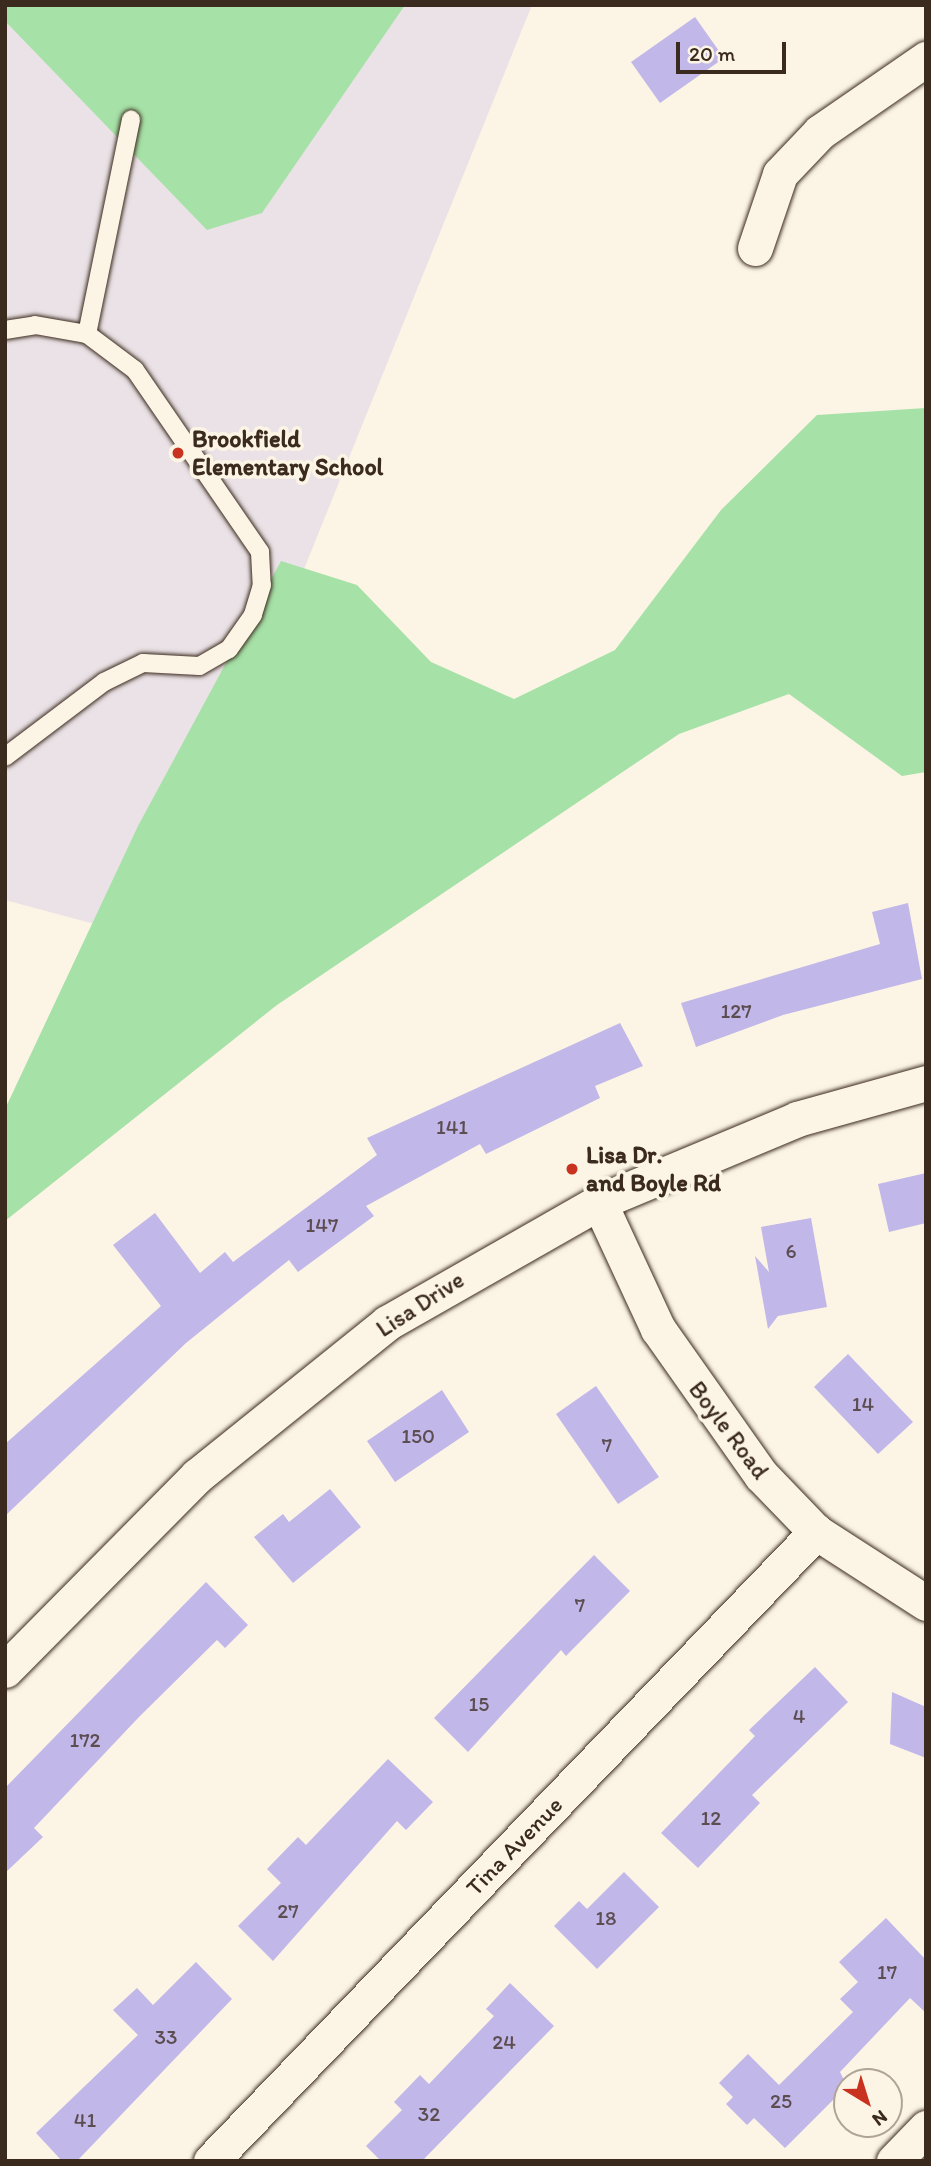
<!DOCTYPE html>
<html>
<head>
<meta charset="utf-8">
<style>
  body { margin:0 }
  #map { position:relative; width:931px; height:2166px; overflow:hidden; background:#fcf5e5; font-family:Itim,sans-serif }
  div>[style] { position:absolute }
  .built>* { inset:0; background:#eae2e6 }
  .green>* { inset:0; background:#a6e1a7 }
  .building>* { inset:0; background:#c1b7e9 }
  .roads { filter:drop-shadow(0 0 2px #3b2a1e) drop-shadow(0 0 2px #3b2a1e) }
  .service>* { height:18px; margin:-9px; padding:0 9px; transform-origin:9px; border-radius:9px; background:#fcf5e5 }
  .minor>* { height:35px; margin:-17.5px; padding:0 17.5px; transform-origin:17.5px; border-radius:17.5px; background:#fcf5e5 }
  .dots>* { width:19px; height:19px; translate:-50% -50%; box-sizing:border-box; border:4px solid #fcf5e5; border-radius:50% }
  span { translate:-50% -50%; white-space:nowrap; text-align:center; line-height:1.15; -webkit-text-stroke:7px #fcf5e5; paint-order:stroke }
  .number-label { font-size:21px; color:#5c4d51 }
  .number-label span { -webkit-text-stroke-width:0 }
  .poi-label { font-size:24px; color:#3b2a1e; font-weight:700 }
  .left { translate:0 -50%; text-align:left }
  .street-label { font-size:24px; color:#3b2a1e }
  .frame { position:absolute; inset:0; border:7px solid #3b2a1e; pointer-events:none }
  .north { position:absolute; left:833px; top:2068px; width:70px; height:70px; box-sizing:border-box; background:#fcf5e5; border:2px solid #afa495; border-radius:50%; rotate:142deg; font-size:19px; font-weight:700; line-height:28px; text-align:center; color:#3b2a1e }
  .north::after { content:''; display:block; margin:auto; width:24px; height:32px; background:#c8321e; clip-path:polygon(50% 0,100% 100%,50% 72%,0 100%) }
  .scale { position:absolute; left:676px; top:42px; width:110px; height:32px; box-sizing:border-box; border:4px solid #3b2a1e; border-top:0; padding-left:9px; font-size:21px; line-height:24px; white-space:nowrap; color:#3b2a1e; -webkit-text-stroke:5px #fcf5e5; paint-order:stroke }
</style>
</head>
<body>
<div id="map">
  <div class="built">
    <div style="clip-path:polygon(5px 5px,532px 5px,154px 940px,5px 900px)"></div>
  </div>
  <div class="green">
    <div style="clip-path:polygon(5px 5px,405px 5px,262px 213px,207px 230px,5px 21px)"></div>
    <div style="clip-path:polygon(926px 408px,926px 772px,902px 776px,789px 694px,679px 734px,277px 1005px,5px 1221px,5px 1109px,138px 826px,281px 561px,357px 585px,431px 662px,514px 699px,615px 650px,721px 510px,817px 415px)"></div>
  </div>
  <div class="building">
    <div style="clip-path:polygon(695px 17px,724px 58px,660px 103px,631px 62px)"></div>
    <div style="clip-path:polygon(908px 903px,922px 979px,783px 1015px,696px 1047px,681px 1003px,880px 944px,872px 912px)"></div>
    <div style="clip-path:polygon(620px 1023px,643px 1066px,595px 1086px,600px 1098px,486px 1154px,480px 1144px,366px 1206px,374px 1216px,298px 1272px,289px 1260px,186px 1343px,5px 1516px,5px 1444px,161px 1306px,113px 1245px,155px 1213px,200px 1273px,225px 1252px,233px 1262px,377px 1155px,367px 1138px)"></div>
    <div style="clip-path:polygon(926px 1173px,926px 1223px,889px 1232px,878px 1184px)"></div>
    <div style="clip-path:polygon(811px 1218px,827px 1307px,778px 1316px,768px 1329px,755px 1256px,769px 1272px,761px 1227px)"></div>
    <div style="clip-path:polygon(848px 1354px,913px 1422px,878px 1454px,814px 1387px)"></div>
    <div style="clip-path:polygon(596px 1386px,659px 1477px,618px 1504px,556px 1414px)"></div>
    <div style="clip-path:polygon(442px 1390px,469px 1432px,395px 1482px,367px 1441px)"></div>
    <div style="clip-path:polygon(330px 1489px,361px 1527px,293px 1583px,254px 1537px,283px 1514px,289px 1522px)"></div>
    <div style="clip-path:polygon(594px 1555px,630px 1591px,566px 1656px,561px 1650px,468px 1752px,434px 1718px)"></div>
    <div style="clip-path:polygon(206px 1582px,248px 1625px,225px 1648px,217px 1640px,139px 1717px,34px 1828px,43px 1837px,5px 1873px,5px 1788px)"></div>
    <div style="clip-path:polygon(815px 1667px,848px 1702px,752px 1795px,760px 1803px,698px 1868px,661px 1833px,755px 1736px,749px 1730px)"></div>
    <div style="clip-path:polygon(892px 1692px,926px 1707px,926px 1758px,890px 1744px)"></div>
    <div style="clip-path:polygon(388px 1759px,433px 1802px,406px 1830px,397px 1821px,273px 1961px,238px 1926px,281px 1883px,267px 1869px,298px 1837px,306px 1845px)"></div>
    <div style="clip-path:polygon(624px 1872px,659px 1907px,597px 1969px,554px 1926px,579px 1901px,587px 1909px)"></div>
    <div style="clip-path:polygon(886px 1918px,926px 1960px,926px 2013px,910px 1998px,840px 2072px,847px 2086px,785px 2148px,754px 2118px,747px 2125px,726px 2104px,733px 2097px,719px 2083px,748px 2054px,779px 2085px,853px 2012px,840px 1999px,858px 1982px,839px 1962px)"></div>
    <div style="clip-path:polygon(196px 1962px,232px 1999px,77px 2161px,62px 2161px,36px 2133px,138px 2035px,113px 2010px,137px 1988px,153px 2005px)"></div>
    <div style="clip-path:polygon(510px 1983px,554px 2026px,422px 2161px,381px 2161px,366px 2146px,402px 2110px,394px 2102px,420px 2075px,429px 2084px,494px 2016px,486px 2009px)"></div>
  </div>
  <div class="roads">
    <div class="service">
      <div style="left:5px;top:330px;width:30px;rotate:-9deg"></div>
      <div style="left:35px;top:325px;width:53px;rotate:9.8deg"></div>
      <div style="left:87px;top:334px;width:60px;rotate:36.9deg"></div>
      <div style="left:135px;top:370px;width:221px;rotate:55.5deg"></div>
      <div style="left:260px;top:552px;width:33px;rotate:87deg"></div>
      <div style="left:262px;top:585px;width:31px;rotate:107deg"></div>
      <div style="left:253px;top:615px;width:42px;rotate:125.2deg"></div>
      <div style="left:229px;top:649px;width:34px;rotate:150deg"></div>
      <div style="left:199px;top:666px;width:56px;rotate:-176.9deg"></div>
      <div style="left:143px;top:663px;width:43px;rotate:154deg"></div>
      <div style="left:104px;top:682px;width:124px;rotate:142.9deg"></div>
      <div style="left:87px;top:334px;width:219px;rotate:-78.4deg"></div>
    </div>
    <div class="minor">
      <div style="left:755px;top:248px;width:78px;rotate:-71.3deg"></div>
      <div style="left:780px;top:174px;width:58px;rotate:-46.4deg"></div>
      <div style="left:820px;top:132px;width:129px;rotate:-34.6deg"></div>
      <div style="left:599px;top:1202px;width:140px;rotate:65.1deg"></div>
      <div style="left:658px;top:1329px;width:179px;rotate:54.8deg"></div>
      <div style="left:761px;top:1475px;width:79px;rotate:46deg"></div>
      <div style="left:816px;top:1532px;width:131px;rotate:32.8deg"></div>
      <div style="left:5px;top:1670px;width:273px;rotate:-45.3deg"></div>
      <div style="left:197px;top:1476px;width:244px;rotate:-38.8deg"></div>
      <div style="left:387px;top:1323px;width:244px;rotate:-29.7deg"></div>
      <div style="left:599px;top:1202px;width:215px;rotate:-22.7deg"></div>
      <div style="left:797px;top:1119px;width:134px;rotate:-15.6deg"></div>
      <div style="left:211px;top:2161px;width:873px;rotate:-46.11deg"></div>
      <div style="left:894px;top:2161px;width:46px;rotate:-45.9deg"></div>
    </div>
  </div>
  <div class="dots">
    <div style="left:178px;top:453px;background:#c8321e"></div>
    <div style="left:572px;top:1169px;background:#c8321e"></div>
  </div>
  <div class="number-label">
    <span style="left:736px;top:1011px">127</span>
    <span style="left:452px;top:1127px">141</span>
    <span style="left:322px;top:1225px">147</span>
    <span style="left:791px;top:1251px">6</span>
    <span style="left:863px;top:1404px">14</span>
    <span style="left:418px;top:1436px">150</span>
    <span style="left:607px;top:1445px">7</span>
    <span style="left:580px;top:1605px">7</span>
    <span style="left:479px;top:1704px">15</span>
    <span style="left:799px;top:1716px">4</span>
    <span style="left:85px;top:1740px">172</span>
    <span style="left:711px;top:1818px">12</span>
    <span style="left:288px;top:1911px">27</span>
    <span style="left:606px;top:1918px">18</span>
    <span style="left:887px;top:1972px">17</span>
    <span style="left:166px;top:2037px">33</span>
    <span style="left:504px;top:2042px">24</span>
    <span style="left:781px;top:2101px">25</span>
    <span style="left:429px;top:2114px">32</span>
    <span style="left:85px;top:2120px">41</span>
  </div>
  <div class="poi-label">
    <span class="left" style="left:192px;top:453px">Brookfield<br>Elementary School</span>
    <span class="left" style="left:586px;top:1169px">Lisa Dr.<br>and Boyle Rd</span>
  </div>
  <div class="street-label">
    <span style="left:420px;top:1304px;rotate:-33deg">Lisa Drive</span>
    <span style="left:729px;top:1430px;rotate:53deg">Boyle Road</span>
    <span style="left:514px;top:1846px;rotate:-46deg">Tina Avenue</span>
  </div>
  <div class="frame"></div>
  <div class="north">N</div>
  <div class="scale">20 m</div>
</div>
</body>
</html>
